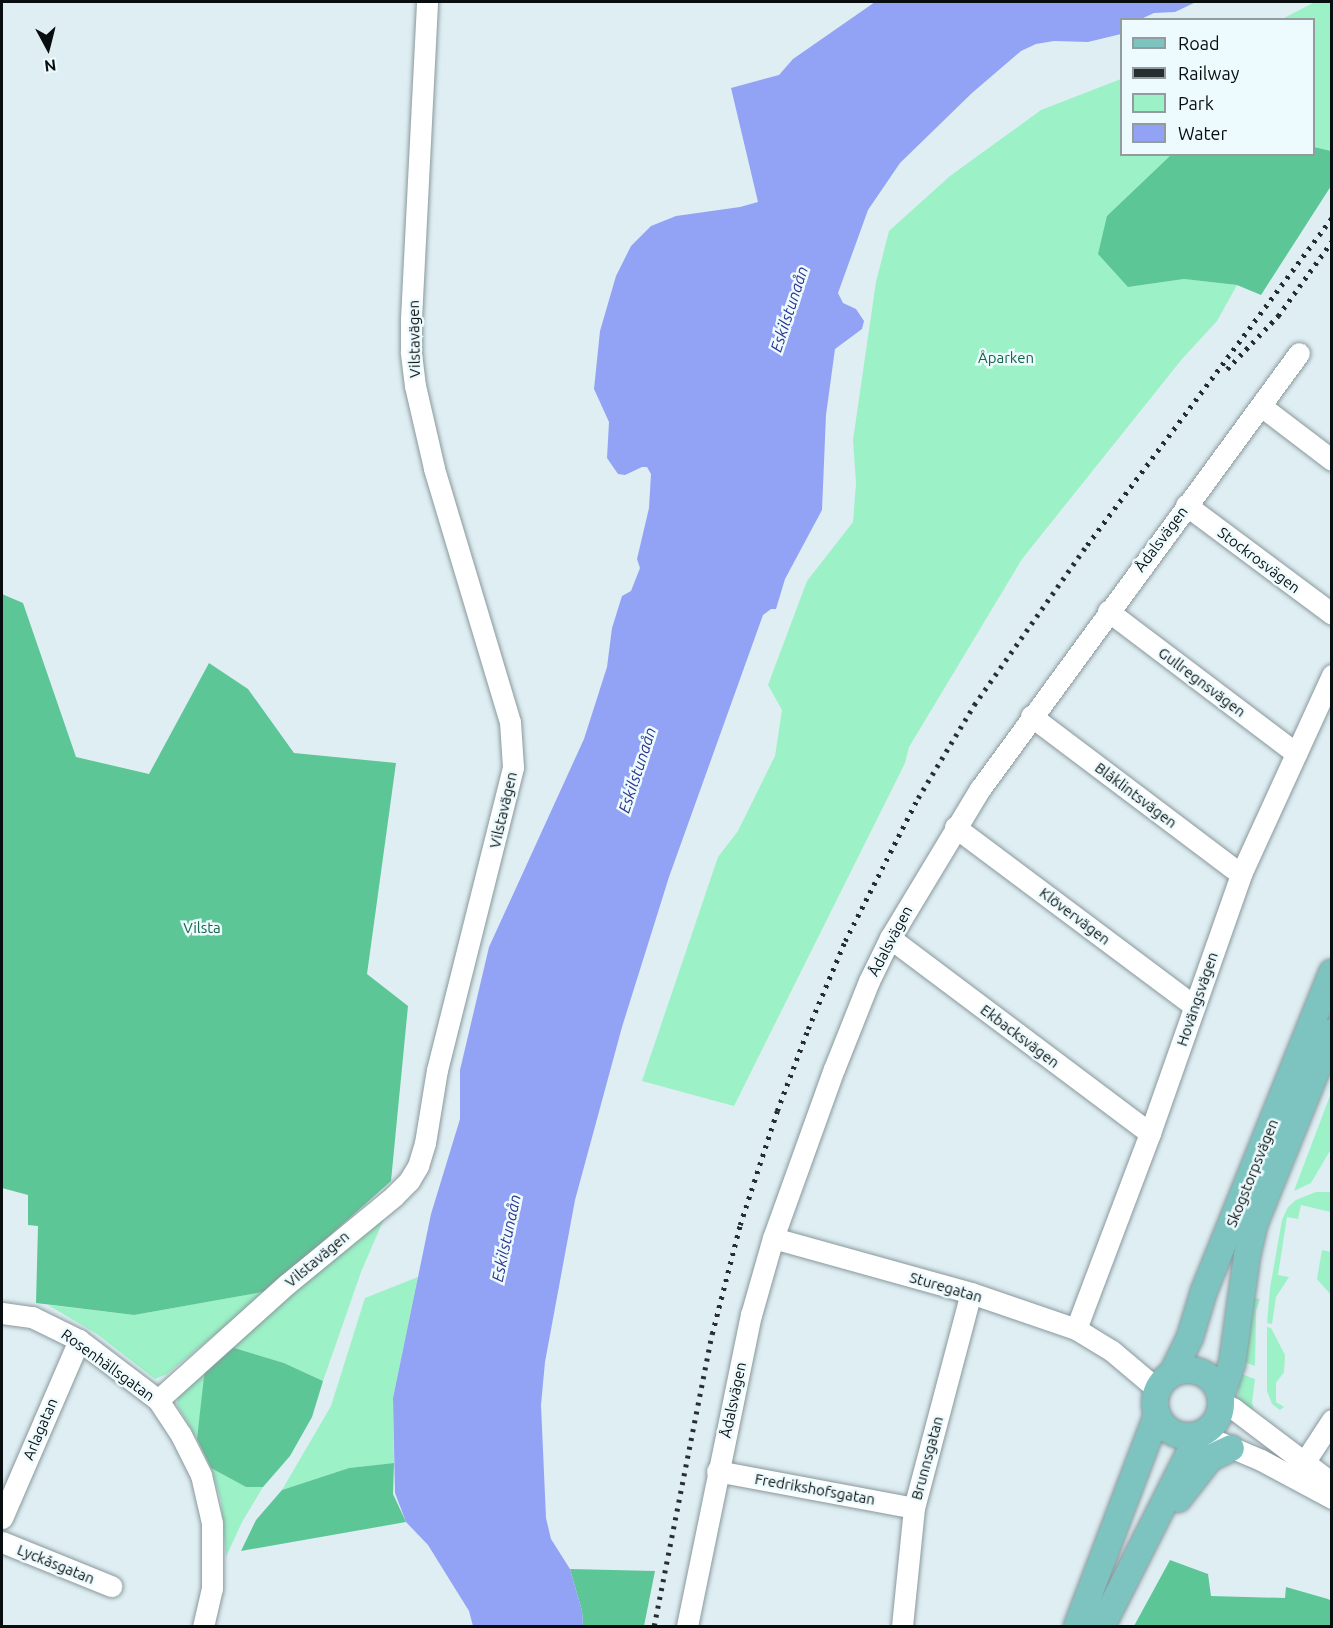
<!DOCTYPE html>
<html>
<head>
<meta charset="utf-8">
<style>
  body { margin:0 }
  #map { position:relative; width:1333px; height:1628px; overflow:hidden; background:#deeef3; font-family:Ubuntu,sans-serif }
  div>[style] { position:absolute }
  .green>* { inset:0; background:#9cf1c7 }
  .forest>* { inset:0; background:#5dc696 }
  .water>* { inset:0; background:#92a3f5 }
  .roads { filter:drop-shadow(0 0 2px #89989c) drop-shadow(0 0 2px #89989c) }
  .minor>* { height:21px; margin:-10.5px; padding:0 10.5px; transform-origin:10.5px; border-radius:10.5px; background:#fff }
  .major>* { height:26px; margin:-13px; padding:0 13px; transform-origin:13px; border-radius:13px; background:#7dc4c0 }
  .major>.ring { margin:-13px; padding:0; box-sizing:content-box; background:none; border:26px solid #7dc4c0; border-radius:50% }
  .rail>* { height:4.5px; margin-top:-2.25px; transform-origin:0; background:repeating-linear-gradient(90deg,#262e2f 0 3px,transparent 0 9px) }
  span { translate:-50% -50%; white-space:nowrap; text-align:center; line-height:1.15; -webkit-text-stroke:5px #eefbfe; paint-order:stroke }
  .street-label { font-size:15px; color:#080e0f }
  .park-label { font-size:15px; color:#176647 }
  .water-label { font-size:16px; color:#2d328f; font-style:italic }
  .frame { position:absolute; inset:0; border:3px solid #080e0f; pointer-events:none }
  .legend { position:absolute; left:1120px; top:18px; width:195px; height:138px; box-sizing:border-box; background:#eefbfe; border:2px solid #929c9e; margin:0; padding:8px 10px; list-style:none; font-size:18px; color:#080e0f }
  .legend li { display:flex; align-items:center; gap:12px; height:30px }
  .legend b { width:30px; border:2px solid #929c9e }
  .north { position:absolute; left:18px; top:18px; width:60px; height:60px; -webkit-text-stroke:4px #eefbfe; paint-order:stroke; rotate:173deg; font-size:16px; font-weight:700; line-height:24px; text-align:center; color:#080e0f }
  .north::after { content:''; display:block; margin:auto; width:21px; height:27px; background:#080e0f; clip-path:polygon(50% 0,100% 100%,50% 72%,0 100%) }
</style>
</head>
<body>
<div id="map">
  <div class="green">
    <div style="clip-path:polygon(1315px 2px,1331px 2px,1331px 151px,1314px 147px,1314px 20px,1282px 19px)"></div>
    <div style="clip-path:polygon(1121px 79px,1122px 154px,1171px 155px,1128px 287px,1184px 279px,1237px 285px,1217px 321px,1182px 359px,1022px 559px,909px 747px,905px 763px,734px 1106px,642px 1081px,718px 857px,738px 831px,775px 756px,782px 710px,768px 685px,807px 581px,853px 522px,856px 483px,853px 440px,876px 282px,889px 231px,950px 176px,1041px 110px)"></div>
    <div style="clip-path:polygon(1331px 1093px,1331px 1149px,1311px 1183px,1294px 1191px)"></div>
    <div style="clip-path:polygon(1316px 1192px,1331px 1192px,1331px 1212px,1301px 1205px,1298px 1219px,1287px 1217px,1278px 1275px,1289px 1277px,1276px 1297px,1272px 1324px,1267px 1323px,1270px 1288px,1282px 1220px,1288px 1207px,1296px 1200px)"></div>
    <div style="clip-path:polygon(386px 1214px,361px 1272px,323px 1381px,284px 1363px,231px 1347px)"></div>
    <div style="clip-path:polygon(1322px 1250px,1331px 1252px,1331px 1295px,1317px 1279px)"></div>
    <div style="clip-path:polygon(418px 1277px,393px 1398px,394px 1463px,349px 1468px,282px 1490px,331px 1406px,365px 1298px)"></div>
    <div style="clip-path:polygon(268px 1291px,167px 1374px,155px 1379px,97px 1334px,48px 1305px,134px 1315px)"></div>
    <div style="clip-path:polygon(1254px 1298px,1260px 1299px,1256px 1311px,1255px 1366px,1240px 1360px)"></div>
    <div style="clip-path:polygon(1267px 1327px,1271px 1328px,1285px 1355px,1284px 1372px,1276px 1383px,1276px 1402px,1284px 1407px,1280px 1410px,1272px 1404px,1267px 1391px)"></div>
    <div style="clip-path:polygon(205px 1368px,202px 1404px,197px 1439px,177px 1405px,178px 1395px)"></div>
    <div style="clip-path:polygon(1239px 1373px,1255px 1379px,1252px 1402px,1254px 1413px,1244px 1408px,1238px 1399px)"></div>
    <div style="clip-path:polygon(211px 1468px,246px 1487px,263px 1487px,242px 1522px,226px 1557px,221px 1501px)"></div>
  </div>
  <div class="forest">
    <div style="clip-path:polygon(1314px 147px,1331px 151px,1331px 186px,1261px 295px,1237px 285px,1184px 279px,1128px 287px,1098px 254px,1107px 216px,1171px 155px,1314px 154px)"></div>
    <div style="clip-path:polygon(2px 594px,23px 603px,76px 757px,149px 774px,209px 663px,248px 689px,294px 753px,396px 763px,367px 974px,408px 1006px,391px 1181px,268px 1291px,134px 1315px,36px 1303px,38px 1226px,28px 1225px,28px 1195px,2px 1188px)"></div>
    <div style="clip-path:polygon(231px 1347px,284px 1363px,323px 1381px,312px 1417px,290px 1456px,263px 1487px,246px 1487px,211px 1468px,197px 1439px,205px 1368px)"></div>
    <div style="clip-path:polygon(394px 1463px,393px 1494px,406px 1522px,241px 1551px,256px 1520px,282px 1490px,349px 1468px)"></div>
    <div style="clip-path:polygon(1170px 1560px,1208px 1574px,1211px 1596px,1285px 1598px,1286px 1587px,1328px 1599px,1331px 1601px,1331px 1626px,1134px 1626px)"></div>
    <div style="clip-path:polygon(570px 1569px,655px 1571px,644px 1626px,583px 1626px,582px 1611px)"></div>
  </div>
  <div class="water">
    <div style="clip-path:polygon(875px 2px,1196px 2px,1175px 12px,1154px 13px,1141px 19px,1122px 20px,1121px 34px,1088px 42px,1054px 41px,1036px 44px,1021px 51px,972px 93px,900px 163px,868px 210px,838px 293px,843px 303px,856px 309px,864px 321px,862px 329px,835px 349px,826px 415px,822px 510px,785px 579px,776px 609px,771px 609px,763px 615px,669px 877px,622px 1027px,575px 1200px,545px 1362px,541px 1405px,546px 1518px,551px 1539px,570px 1569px,582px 1611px,583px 1626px,473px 1626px,469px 1611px,428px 1545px,406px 1522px,395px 1493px,393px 1398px,431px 1214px,460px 1119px,460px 1070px,489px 947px,584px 739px,607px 667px,612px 628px,622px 596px,631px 591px,640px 568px,637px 559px,649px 508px,651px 474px,647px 467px,642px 467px,625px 475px,618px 474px,607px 458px,609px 422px,594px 389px,600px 331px,616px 276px,631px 246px,651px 226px,676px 216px,740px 207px,758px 202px,731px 88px,779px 75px,793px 59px)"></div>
  </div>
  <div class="roads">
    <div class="minor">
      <div style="left:1261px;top:406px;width:89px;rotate:37.3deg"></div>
      <div style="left:1186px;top:505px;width:182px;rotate:36.7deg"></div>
      <div style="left:1108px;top:611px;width:236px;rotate:37.1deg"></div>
      <div style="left:1031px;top:716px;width:263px;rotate:37deg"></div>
      <div style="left:955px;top:827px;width:299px;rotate:36.8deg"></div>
      <div style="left:890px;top:938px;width:325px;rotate:36.9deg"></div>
      <div style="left:773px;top:1238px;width:205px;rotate:15.5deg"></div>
      <div style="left:971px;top:1293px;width:111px;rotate:18.9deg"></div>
      <div style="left:1076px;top:1329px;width:42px;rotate:31.4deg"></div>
      <div style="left:1112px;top:1351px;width:59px;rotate:40.2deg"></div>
      <div style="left:2px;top:1313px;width:30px;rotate:8deg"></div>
      <div style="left:32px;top:1317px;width:52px;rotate:26.1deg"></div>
      <div style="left:79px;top:1340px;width:99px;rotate:37.2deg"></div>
      <div style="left:158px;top:1400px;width:42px;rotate:56.7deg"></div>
      <div style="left:181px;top:1435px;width:45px;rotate:63.4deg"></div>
      <div style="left:201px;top:1475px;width:49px;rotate:77.1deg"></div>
      <div style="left:212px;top:1523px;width:65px;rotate:90deg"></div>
      <div style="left:212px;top:1588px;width:39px;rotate:103deg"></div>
      <div style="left:1076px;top:1329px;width:210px;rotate:-69.3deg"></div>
      <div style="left:1150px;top:1133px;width:275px;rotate:-70.6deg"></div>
      <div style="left:1241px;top:874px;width:219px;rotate:-65.4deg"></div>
      <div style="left:158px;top:1400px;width:173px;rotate:-42deg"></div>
      <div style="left:287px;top:1284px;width:139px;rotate:-39.4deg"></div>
      <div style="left:394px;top:1196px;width:21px;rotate:-45deg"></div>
      <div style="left:409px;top:1181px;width:17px;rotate:-59deg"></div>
      <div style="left:418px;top:1166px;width:24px;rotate:-73deg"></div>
      <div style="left:425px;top:1143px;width:74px;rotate:-80.7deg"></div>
      <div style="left:437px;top:1070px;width:312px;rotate:-75.9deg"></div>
      <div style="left:513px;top:767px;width:45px;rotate:-93.8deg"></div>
      <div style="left:510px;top:722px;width:265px;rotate:-106.7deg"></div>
      <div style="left:434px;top:468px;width:84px;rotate:-103deg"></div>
      <div style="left:415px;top:386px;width:35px;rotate:-97deg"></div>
      <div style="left:411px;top:351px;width:32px;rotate:-90deg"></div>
      <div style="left:411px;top:319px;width:317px;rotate:-87.1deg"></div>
      <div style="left:1221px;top:1402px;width:15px;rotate:28deg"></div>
      <div style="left:1234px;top:1409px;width:123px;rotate:37.1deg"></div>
      <div style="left:1200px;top:1434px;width:66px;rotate:23.1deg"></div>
      <div style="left:1261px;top:1460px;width:81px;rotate:28.2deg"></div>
      <div style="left:717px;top:1471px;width:200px;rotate:10.6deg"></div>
      <div style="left:1298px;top:1472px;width:62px;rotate:-56.8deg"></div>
      <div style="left:2px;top:1518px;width:194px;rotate:-66.6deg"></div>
      <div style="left:2px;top:1542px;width:118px;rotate:22deg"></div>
      <div style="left:687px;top:1626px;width:318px;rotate:-78.4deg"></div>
      <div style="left:751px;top:1315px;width:80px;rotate:-74.1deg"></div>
      <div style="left:773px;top:1238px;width:180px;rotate:-70.2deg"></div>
      <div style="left:834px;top:1069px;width:95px;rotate:-68.3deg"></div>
      <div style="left:869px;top:981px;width:48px;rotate:-64deg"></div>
      <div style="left:890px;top:938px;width:174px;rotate:-58.9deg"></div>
      <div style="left:980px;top:789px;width:540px;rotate:-53.81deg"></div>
      <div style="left:902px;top:1626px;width:119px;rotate:-84.2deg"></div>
      <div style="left:914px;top:1508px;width:222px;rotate:-75.2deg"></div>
    </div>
    <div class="major">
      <div class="ring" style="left:1155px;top:1370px;width:40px;height:40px"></div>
      <div style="left:1173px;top:1372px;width:39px;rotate:-64deg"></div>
      <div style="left:1190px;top:1337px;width:48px;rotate:-73.1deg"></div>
      <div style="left:1204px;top:1291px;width:343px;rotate:-68.1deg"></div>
      <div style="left:1221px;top:1397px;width:35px;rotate:-72deg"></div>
      <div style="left:1232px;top:1364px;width:109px;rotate:-82.1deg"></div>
      <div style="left:1247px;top:1256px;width:32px;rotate:-77deg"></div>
      <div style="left:1254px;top:1225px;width:208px;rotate:-68deg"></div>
      <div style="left:1178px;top:1499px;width:52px;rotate:-52deg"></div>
      <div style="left:1210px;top:1458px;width:23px;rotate:-25deg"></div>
      <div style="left:1077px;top:1626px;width:226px;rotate:-69.2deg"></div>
      <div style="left:1102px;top:1626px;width:213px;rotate:-63.2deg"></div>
    </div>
  </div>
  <div class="rail">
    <div style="left:1227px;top:369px;width:74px;rotate:-46.1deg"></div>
    <div style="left:1278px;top:316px;width:92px;rotate:-54.2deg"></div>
    <div style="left:654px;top:1626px;width:298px;rotate:-78.8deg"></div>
    <div style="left:712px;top:1334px;width:113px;rotate:-75.6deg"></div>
    <div style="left:740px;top:1225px;width:120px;rotate:-72deg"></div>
    <div style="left:777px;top:1111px;width:88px;rotate:-69.3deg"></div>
    <div style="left:808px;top:1029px;width:95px;rotate:-67.2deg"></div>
    <div style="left:845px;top:941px;width:161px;rotate:-63deg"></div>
    <div style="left:918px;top:798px;width:109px;rotate:-58.9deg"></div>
    <div style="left:974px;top:705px;width:196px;rotate:-54.8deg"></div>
    <div style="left:1087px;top:545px;width:409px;rotate:-53.2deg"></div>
  </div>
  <div class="street-label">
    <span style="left:414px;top:339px;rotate:-91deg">Vilstavägen</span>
    <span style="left:1161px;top:539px;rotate:-53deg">Ådalsvägen</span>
    <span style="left:1259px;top:560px;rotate:37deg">Stockrosvägen</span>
    <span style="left:1202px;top:682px;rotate:37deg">Gullregnsvägen</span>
    <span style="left:1136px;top:795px;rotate:37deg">Blåklintsvägen</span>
    <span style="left:503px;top:810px;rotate:-77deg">Vilstavägen</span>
    <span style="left:1075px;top:916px;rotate:37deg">Klövervägen</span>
    <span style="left:890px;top:941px;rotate:-62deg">Ådalsvägen</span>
    <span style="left:1197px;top:999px;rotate:-71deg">Hovängsvägen</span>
    <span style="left:1020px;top:1036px;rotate:37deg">Ekbacksvägen</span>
    <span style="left:1252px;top:1173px;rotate:-68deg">Skogstorpsvägen</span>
    <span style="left:317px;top:1259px;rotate:-40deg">Vilstavägen</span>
    <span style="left:946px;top:1287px;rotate:16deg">Sturegatan</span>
    <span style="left:108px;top:1365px;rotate:36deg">Rosenhällsgatan</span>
    <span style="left:733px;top:1400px;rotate:-78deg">Ådalsvägen</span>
    <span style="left:40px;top:1429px;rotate:-67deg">Arlagatan</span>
    <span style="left:927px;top:1458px;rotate:-75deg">Brunnsgatan</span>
    <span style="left:815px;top:1489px;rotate:10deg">Fredrikshofsgatan</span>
    <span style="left:56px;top:1564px;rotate:22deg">Lyckåsgatan</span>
  </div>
  <div class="park-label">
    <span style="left:1006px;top:358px">Åparken</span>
    <span style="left:202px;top:928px">Vilsta</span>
  </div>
  <div class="water-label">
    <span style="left:789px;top:309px;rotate:-72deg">Eskilstunaån</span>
    <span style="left:637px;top:770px;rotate:-72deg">Eskilstunaån</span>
    <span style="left:506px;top:1238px;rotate:-78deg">Eskilstunaån</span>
  </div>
  <div class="frame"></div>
  <ul class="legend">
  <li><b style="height:8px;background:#7dc4c0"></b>Road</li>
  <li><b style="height:8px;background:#262e2f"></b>Railway</li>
  <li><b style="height:16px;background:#9cf1c7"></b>Park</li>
  <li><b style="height:16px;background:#92a3f5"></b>Water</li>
  </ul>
  <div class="north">N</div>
</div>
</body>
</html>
